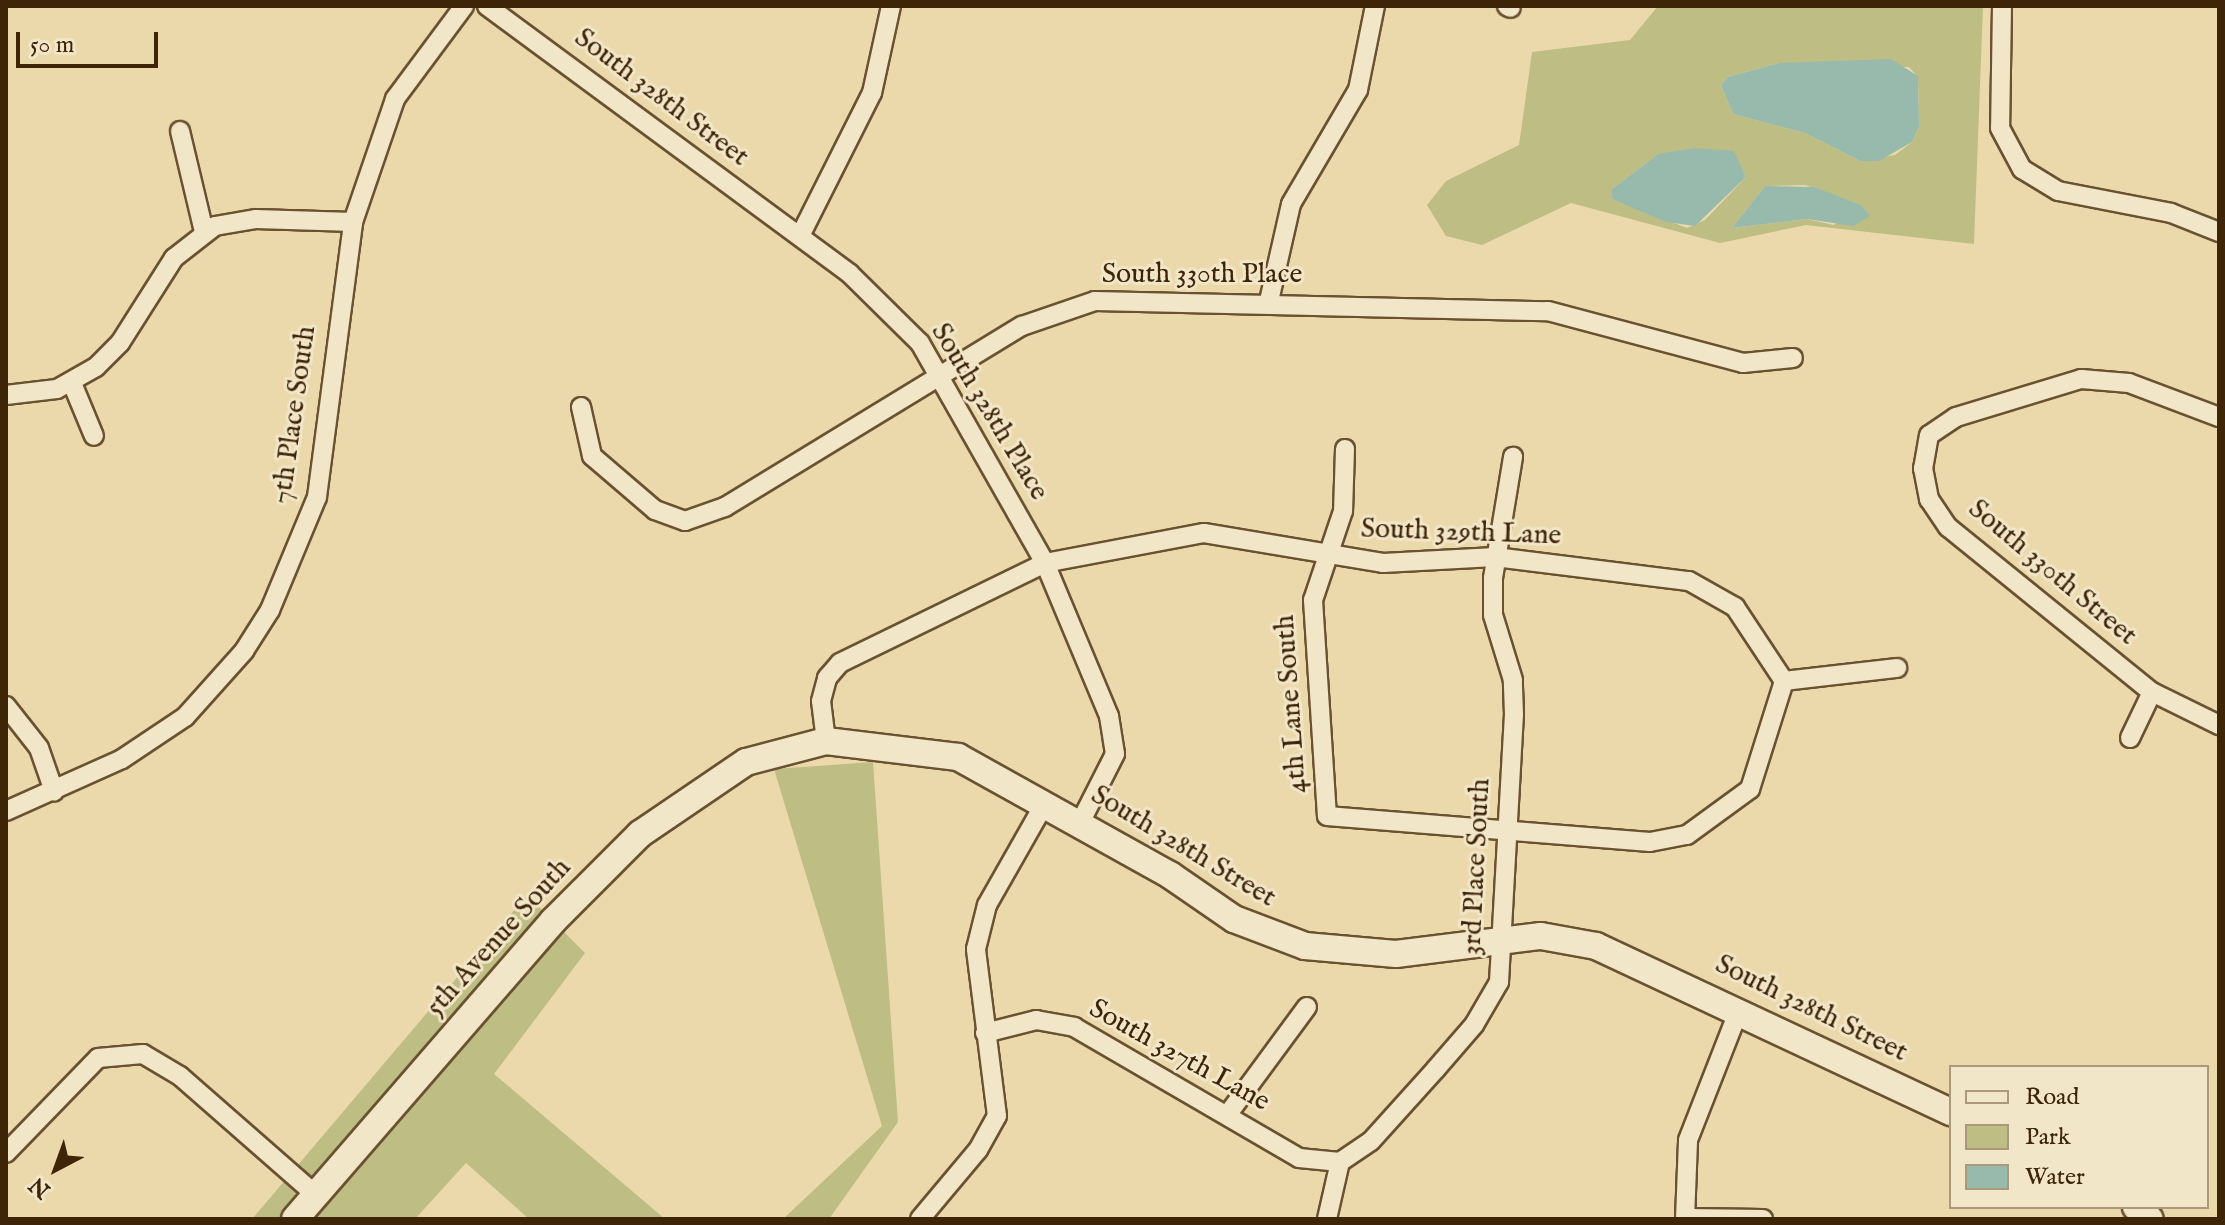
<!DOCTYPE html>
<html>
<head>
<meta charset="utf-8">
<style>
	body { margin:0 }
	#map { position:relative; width:2225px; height:1225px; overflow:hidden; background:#ebd9ac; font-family:"IM FELL English",serif }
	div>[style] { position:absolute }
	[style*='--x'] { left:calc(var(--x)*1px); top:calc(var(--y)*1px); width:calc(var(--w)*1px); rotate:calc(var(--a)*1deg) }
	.green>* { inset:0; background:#bebd84 }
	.water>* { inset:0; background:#98baac }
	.roads { filter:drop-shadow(2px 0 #6a5230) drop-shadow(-2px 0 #6a5230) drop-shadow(0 2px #6a5230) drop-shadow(0 -2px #6a5230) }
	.street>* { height:18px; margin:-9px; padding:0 9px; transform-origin:9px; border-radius:9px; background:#f2e6c9 }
	.secondary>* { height:26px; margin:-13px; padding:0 13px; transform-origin:13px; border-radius:13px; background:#f2e6c9 }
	span { translate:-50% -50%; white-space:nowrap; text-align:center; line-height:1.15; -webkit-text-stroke:6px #f2e6c9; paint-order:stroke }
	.street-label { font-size:28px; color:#3f2507 }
	.frame { position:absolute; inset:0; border:8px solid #3f2507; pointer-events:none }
	.legend { position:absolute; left:1949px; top:1065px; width:260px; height:144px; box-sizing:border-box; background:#f2e6c9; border:2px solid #aa997b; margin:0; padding:10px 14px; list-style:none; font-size:24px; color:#3f2507 }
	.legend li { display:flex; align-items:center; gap:16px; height:40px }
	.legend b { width:40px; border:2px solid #aa997b }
	.north { position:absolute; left:16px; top:1129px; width:80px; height:80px; -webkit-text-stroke:6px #f2e6c9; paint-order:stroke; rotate:221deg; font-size:22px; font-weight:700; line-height:32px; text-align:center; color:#3f2507 }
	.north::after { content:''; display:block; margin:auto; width:28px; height:36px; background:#3f2507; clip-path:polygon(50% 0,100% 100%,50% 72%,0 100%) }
	.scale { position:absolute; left:16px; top:32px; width:142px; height:36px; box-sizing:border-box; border:4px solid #3f2507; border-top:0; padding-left:10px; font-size:24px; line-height:28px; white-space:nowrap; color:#3f2507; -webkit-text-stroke:6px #f2e6c9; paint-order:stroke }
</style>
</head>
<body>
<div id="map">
	<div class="green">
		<div style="clip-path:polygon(evenodd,1658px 6px,1983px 6px,1974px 244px,1806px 225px,1720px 243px,1571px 203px,1482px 245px,1446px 236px,1427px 205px,1446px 181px,1519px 145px,1532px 52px,1630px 40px,1658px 6px,1779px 63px,1909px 67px,1918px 77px,1919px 127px,1912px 142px,1895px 155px,1860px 161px,1805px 133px,1733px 114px,1721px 85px,1728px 77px,1779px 63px,1658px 6px,1658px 154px,1736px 157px,1746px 177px,1705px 220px,1687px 228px,1612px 199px,1612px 189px,1658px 154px,1658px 6px,1805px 185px,1861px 205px,1834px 225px,1807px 219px,1732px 228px,1765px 186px,1805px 185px)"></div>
		<div style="clip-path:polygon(873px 762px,898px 1122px,829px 1219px,783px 1219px,882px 1126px,774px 769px)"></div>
		<div style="clip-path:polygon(527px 895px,585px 953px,494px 1074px,665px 1219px,529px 1219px,466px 1163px,415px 1219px,252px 1219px)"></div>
	</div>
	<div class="water">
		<div style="clip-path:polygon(1891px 59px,1918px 76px,1919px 127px,1912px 142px,1879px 161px,1860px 161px,1805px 133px,1733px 114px,1721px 85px,1728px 77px,1779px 63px)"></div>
		<div style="clip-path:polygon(1695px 148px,1734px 151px,1746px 177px,1695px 226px,1666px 222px,1612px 199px,1612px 189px,1658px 154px)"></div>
		<div style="clip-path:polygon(1765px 186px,1814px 187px,1861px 205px,1870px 216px,1853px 226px,1807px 219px,1732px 228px)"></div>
	</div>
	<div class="roads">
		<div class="street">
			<div style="--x:487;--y:6;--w:451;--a:36.4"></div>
			<div style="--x:850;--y:274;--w:98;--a:44.6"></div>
			<div style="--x:920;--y:343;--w:253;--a:60.4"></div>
			<div style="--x:1045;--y:563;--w:166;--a:67.3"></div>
			<div style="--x:1109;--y:716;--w:38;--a:81"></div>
			<div style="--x:1115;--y:754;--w:77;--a:116.9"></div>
			<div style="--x:1507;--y:6;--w:4;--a:27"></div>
			<div style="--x:2002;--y:6;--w:122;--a:90.9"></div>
			<div style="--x:2000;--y:128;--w:47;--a:61.8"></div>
			<div style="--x:2022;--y:169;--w:42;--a:31.4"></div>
			<div style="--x:2058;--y:191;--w:115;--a:11"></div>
			<div style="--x:2171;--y:213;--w:52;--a:21.6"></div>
			<div style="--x:180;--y:131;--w:104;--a:76.6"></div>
			<div style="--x:800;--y:236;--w:160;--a:-63.3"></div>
			<div style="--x:872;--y:93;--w:89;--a:-77.7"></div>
			<div style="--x:1269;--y:301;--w:99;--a:-77.2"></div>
			<div style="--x:1291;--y:204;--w:132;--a:-59.6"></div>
			<div style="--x:1358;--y:90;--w:86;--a:-78.6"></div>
			<div style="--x:72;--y:383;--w:57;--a:67.5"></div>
			<div style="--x:6;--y:395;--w:51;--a:-6.7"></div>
			<div style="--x:57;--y:389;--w:45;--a:-29.4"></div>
			<div style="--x:96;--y:367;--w:34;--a:-45"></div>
			<div style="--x:120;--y:343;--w:101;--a:-57.6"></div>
			<div style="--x:174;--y:258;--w:52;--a:-38"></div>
			<div style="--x:215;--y:226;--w:42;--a:-9.7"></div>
			<div style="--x:256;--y:219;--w:97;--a:1.8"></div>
			<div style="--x:581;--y:407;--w:50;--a:77.3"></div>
			<div style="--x:592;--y:456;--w:83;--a:40.6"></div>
			<div style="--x:655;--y:510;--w:32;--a:20"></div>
			<div style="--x:685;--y:521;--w:42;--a:-19.3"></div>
			<div style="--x:725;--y:507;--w:348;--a:-31.4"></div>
			<div style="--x:1022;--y:326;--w:77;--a:-18.9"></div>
			<div style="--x:1095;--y:301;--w:453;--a:1.3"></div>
			<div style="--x:1548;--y:311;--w:202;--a:14.9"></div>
			<div style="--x:1743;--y:363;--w:50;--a:-5.7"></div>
			<div style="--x:2219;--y:417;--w:96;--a:-159.3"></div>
			<div style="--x:2129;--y:383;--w:48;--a:-175.2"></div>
			<div style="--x:2081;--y:379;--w:131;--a:163.1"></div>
			<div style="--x:1956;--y:417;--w:32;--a:146"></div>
			<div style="--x:1929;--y:435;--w:34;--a:100"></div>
			<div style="--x:1923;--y:468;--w:32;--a:79"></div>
			<div style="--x:1929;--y:499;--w:34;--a:56"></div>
			<div style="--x:1948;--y:527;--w:262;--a:39"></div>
			<div style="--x:2152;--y:692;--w:75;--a:26.2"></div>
			<div style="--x:1345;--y:449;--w:62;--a:91.8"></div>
			<div style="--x:1343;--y:511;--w:94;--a:108.6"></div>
			<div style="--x:1313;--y:600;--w:216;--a:86.3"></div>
			<div style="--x:1327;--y:816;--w:324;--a:4.6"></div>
			<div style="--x:1650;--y:842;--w:38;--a:-11"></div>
			<div style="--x:1687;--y:835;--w:78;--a:-36.1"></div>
			<div style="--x:1750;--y:789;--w:113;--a:-72.5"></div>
			<div style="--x:1784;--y:681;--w:114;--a:-6.6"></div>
			<div style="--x:6;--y:706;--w:53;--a:51.8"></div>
			<div style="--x:39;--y:748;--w:46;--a:70.8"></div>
			<div style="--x:2130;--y:738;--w:51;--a:-64.4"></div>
			<div style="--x:826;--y:741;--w:40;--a:-97.1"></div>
			<div style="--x:821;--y:701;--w:24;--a:-75"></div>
			<div style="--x:827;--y:678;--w:20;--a:-49"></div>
			<div style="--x:840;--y:663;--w:228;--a:-26"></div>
			<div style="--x:1045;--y:563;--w:162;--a:-10.7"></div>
			<div style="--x:1204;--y:533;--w:181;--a:9.5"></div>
			<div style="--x:1383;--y:563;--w:112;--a:-3.1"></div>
			<div style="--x:1495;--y:557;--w:195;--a:7.1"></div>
			<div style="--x:1689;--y:581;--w:53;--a:29.5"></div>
			<div style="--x:1735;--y:607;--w:89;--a:56.5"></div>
			<div style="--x:6;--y:811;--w:127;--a:-24.1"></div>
			<div style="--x:122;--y:759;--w:76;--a:-33.7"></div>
			<div style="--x:185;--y:717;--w:89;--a:-48.2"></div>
			<div style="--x:244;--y:651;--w:49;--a:-57.6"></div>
			<div style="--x:270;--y:610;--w:122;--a:-67.4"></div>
			<div style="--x:317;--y:497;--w:277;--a:-82.5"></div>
			<div style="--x:353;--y:222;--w:130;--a:-71.1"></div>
			<div style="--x:395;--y:99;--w:116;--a:-53.4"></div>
			<div style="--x:985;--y:1033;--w:53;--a:-14.3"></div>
			<div style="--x:1036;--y:1020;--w:39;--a:10"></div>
			<div style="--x:1074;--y:1027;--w:260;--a:30.2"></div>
			<div style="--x:1299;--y:1158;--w:41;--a:5.6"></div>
			<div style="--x:1228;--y:1114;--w:133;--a:-53.6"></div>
			<div style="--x:6;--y:1153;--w:132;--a:-45.9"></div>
			<div style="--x:98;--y:1058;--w:45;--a:-5.1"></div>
			<div style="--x:143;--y:1054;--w:43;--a:30.7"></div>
			<div style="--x:180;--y:1076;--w:181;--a:41.2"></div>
			<div style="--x:1687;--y:1218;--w:76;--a:0.8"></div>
			<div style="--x:920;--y:1219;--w:90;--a:-50"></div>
			<div style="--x:978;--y:1150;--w:39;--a:-61"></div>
			<div style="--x:997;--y:1116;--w:168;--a:-97.2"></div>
			<div style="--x:976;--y:949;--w:45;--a:-76"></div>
			<div style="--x:987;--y:905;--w:117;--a:-60.4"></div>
			<div style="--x:1327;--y:1219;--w:58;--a:-77.2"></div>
			<div style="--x:1340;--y:1162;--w:37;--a:-34"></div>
			<div style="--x:1371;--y:1141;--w:96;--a:-48"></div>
			<div style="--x:1435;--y:1070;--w:60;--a:-49.1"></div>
			<div style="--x:1474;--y:1025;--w:50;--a:-59.8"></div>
			<div style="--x:1499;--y:982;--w:267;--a:-86.8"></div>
			<div style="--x:1514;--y:715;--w:35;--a:-92"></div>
			<div style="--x:1513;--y:680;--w:68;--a:-107.1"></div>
			<div style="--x:1493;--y:615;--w:37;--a:-90"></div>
			<div style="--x:1493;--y:578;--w:123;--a:-80.6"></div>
			<div style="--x:1685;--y:1219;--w:79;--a:-87.8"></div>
			<div style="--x:1688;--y:1140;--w:140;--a:-68.6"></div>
		</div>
		<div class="secondary">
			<div style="--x:2136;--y:1207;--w:18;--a:41"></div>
			<div style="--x:295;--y:1219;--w:394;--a:-49.1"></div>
			<div style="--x:553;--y:921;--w:123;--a:-45"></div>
			<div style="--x:640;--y:834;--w:128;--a:-34.2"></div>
			<div style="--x:746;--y:762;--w:83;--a:-14.7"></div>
			<div style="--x:826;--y:741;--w:133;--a:6.9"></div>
			<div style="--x:958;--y:757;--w:243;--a:29.1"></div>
			<div style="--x:1170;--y:875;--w:78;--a:34.5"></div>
			<div style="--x:1234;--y:919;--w:76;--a:20.8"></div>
			<div style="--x:1305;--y:946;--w:91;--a:5"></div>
			<div style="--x:1396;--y:954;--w:146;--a:-7.1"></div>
			<div style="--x:1541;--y:936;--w:56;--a:10.3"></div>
			<div style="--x:1596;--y:946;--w:392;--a:25.1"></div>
		</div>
	</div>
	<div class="street-label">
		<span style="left:661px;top:98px;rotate:37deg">South 328th Street</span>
		<span style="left:1202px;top:275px">South 330th Place</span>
		<span style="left:989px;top:412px;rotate:59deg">South 328th Place</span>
		<span style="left:295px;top:415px;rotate:-82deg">7th Place South</span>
		<span style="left:1461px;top:533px;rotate:2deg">South 329th Lane</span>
		<span style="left:2052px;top:573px;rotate:40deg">South 330th Street</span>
		<span style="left:1292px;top:704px;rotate:-94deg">4th Lane South</span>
		<span style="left:1183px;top:847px;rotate:31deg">South 328th Street</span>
		<span style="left:1477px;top:867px;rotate:-87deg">3rd Place South</span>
		<span style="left:499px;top:938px;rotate:-48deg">5th Avenue South</span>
		<span style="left:1811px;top:1009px;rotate:26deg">South 328th Street</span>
		<span style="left:1179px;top:1056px;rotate:29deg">South 327th Lane</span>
	</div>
	<div class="frame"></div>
	<ul class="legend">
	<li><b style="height:10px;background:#f2e6c9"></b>Road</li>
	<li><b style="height:22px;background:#bebd84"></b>Park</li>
	<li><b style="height:22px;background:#98baac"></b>Water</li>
	</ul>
	<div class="north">N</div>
	<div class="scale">50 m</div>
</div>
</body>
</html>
